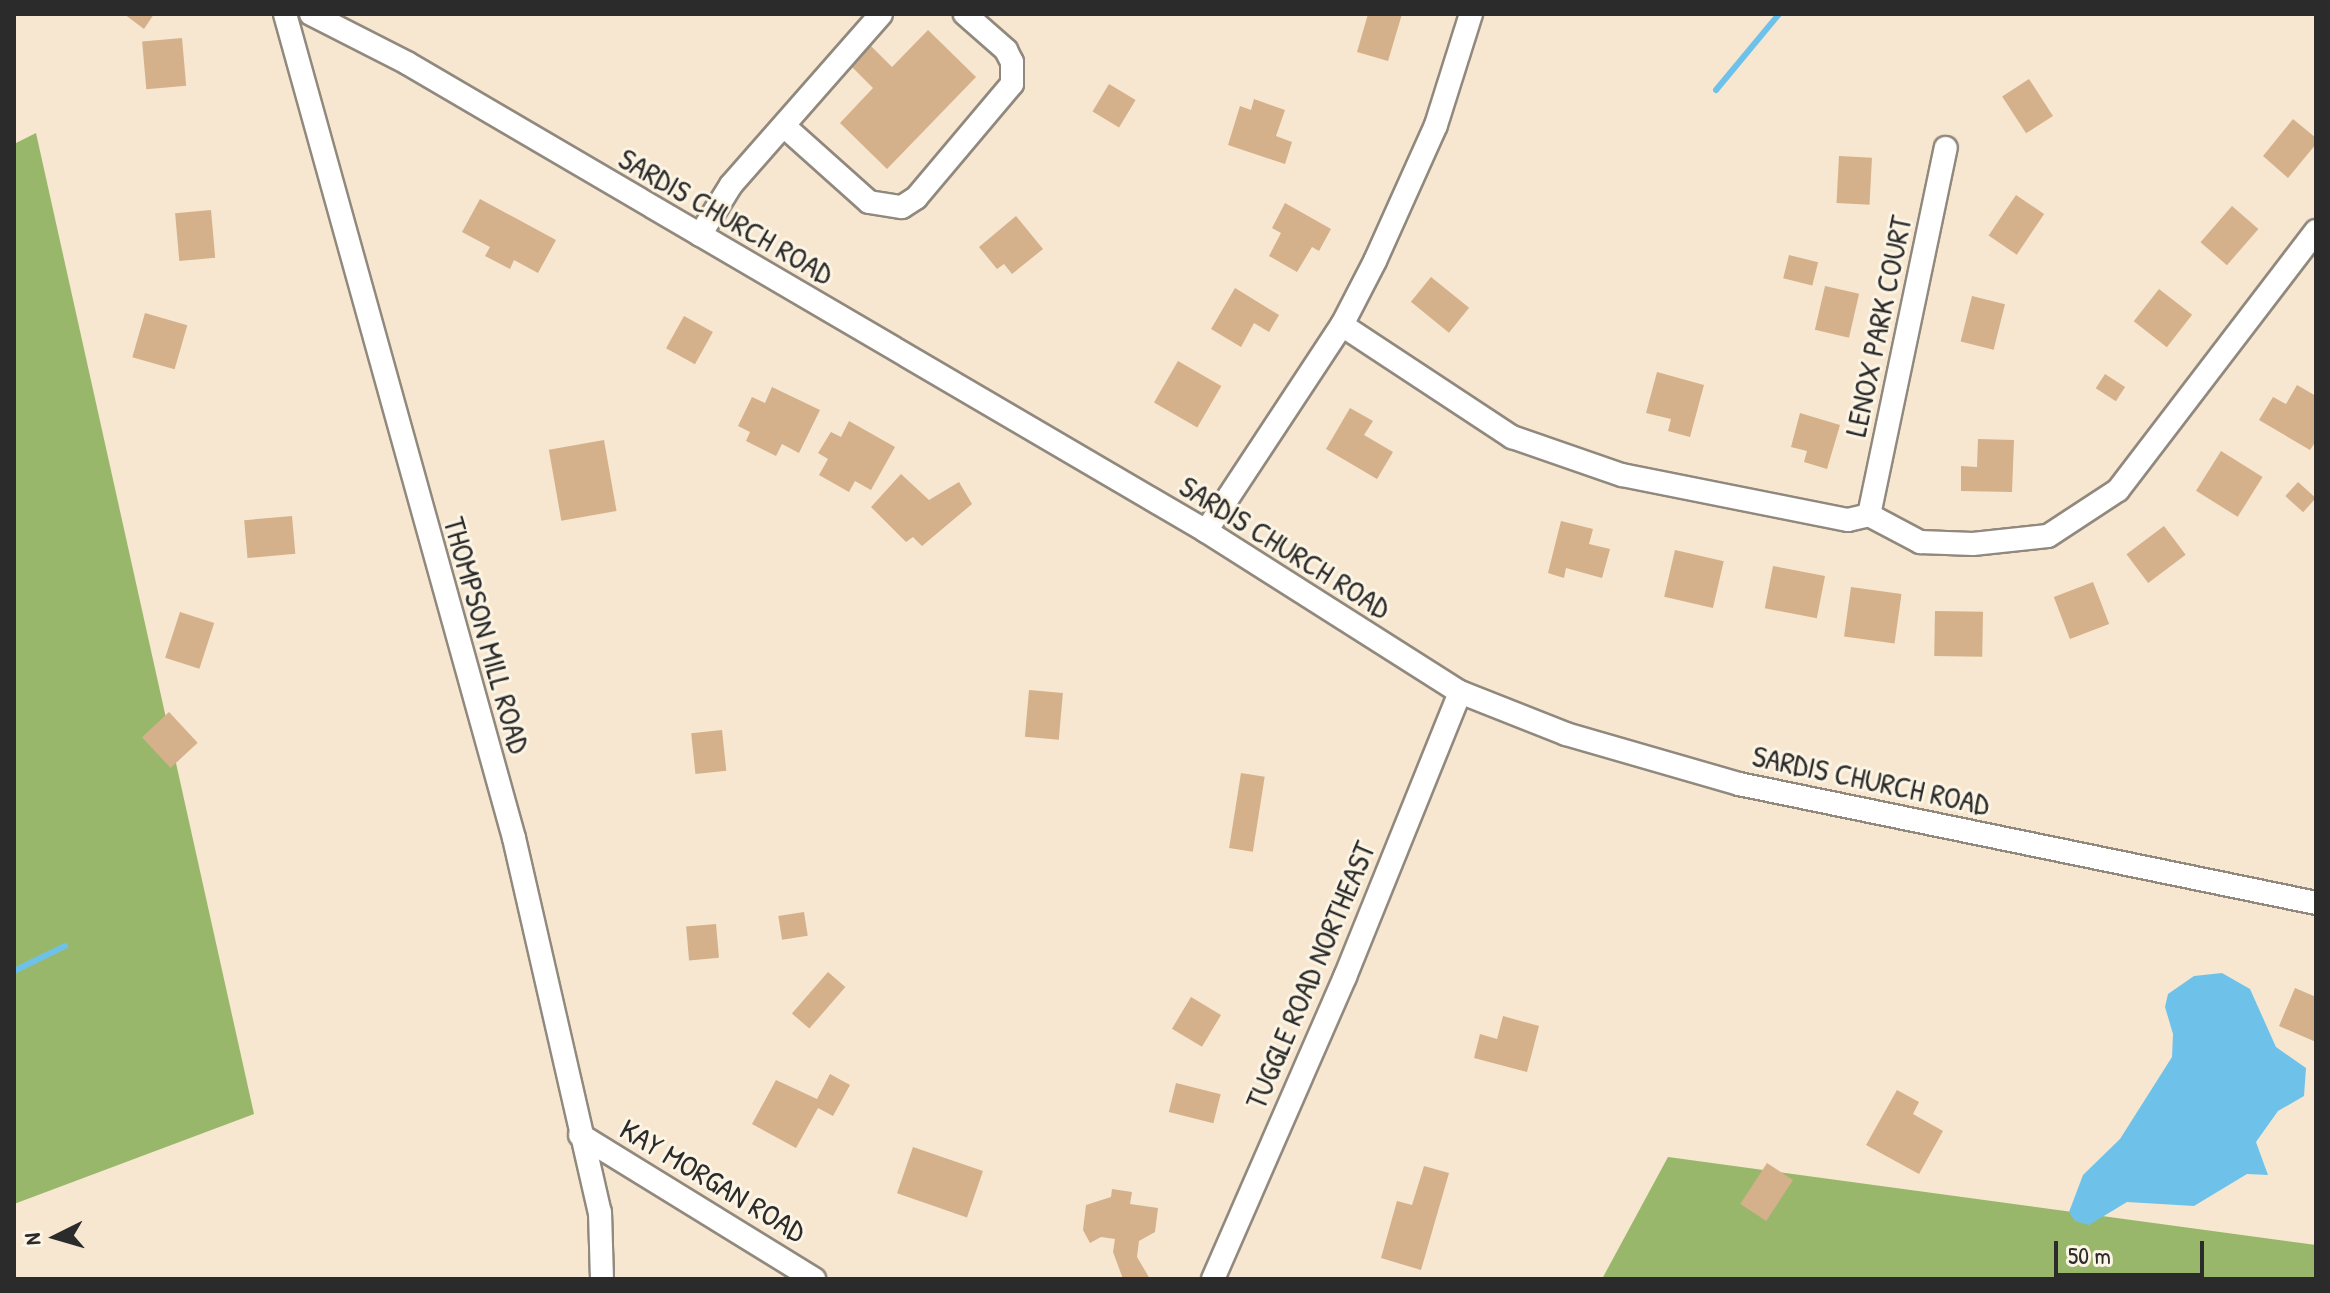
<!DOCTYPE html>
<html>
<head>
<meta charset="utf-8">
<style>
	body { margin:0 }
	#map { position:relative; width:2330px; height:1293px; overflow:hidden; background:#f7e7d0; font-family:"Patrick Hand",sans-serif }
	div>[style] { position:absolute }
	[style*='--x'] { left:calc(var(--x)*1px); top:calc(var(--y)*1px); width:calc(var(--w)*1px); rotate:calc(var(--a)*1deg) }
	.forest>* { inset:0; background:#98b76a }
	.water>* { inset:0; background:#6ec2ea }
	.stream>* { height:6px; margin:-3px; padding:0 3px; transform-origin:3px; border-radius:3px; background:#6ec2ea }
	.building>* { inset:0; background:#d4b18a; transform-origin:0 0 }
	.roads { filter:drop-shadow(2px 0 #91897e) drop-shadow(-2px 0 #91897e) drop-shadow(0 2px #91897e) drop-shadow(0 -2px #91897e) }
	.minor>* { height:22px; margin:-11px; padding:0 11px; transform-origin:11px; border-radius:11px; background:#fff }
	span { translate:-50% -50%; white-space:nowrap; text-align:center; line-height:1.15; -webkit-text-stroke:6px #fcf5e5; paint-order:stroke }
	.street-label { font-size:30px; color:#2b2b2b }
	.frame { position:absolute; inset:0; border:16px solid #2b2b2b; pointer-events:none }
	.north { position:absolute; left:16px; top:1197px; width:80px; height:80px; -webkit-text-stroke:6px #fcf5e5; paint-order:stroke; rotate:265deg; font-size:22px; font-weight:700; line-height:32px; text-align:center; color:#2b2b2b }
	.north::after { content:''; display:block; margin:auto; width:28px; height:36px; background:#2b2b2b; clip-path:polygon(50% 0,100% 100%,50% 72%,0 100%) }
	.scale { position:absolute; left:2054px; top:1241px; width:150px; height:36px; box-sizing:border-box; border:4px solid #2b2b2b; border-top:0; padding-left:10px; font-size:24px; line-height:28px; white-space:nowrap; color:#2b2b2b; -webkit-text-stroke:6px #fcf5e5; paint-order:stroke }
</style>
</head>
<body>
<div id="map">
	<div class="forest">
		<div style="clip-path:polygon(36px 133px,254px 1114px,14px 1204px,14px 144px)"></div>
		<div style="clip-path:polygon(1668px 1157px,2316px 1245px,2316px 1279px,1602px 1279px)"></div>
	</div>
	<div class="water">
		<div style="clip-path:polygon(2222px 973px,2250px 989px,2276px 1047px,2306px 1068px,2304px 1096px,2278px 1111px,2256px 1142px,2268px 1175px,2247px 1174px,2194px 1206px,2127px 1202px,2089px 1225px,2075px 1221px,2069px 1212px,2083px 1175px,2120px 1139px,2172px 1057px,2173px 1034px,2165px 1007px,2168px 994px,2194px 976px)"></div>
	</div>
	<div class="stream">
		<div style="--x:1716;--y:90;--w:99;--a:-50.3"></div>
		<div style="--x:14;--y:971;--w:57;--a:-26.1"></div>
	</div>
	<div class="building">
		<div style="clip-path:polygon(124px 14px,154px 14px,144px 29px)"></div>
		<div style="clip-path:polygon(1368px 14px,1402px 14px,1388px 61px,1357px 52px)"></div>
		<div style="clip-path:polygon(928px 30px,976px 77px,887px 169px,840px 123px,873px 88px,849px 64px,869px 44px,892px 67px)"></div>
		<div style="left:182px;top:38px;width:48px;height:40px;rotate:85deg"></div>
		<div style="left:2029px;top:79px;width:44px;height:32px;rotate:57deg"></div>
		<div style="left:1109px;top:84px;width:31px;height:32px;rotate:31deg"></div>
		<div style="clip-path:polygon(1254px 99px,1285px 110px,1276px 136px,1292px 142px,1285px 164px,1228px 145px,1240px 106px,1251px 110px)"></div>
		<div style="clip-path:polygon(2293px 119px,2316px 138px,2316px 144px,2288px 178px,2263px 156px)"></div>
		<div style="left:1839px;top:156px;width:33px;height:47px;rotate:3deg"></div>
		<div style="left:2016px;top:195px;width:34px;height:49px;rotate:34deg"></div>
		<div style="clip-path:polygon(480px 199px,556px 240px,538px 273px,514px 260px,510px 269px,485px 256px,490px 247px,462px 232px)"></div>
		<div style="clip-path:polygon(1285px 203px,1331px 229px,1319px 251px,1312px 247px,1297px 272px,1269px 256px,1281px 233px,1272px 228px)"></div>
		<div style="left:2232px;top:206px;width:35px;height:48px;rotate:41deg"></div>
		<div style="left:211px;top:210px;width:48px;height:36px;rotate:85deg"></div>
		<div style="clip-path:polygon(1016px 216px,1043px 249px,1012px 274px,1004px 264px,997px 269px,979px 247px)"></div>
		<div style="left:1789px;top:255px;width:30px;height:24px;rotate:14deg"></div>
		<div style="left:1431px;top:277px;width:49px;height:32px;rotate:39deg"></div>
		<div style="left:1825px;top:286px;width:35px;height:45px;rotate:13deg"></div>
		<div style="clip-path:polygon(1235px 288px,1279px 315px,1269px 332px,1254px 323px,1241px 347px,1211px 329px)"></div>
		<div style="left:2159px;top:289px;width:42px;height:41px;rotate:38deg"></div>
		<div style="left:1972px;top:296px;width:34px;height:47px;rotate:14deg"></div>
		<div style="left:145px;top:313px;width:44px;height:46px;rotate:16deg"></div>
		<div style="left:684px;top:316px;width:33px;height:37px;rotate:29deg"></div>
		<div style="left:1178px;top:361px;width:50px;height:48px;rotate:30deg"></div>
		<div style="clip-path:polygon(1657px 372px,1704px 385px,1690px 437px,1668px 431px,1671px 419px,1646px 413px)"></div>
		<div style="left:2105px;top:374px;width:24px;height:17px;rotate:33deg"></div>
		<div style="clip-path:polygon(2297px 385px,2316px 396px,2316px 441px,2310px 450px,2259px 420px,2273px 397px,2286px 404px)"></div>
		<div style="clip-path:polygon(772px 387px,820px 410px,799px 453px,782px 444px,776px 456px,746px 441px,750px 432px,738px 426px,752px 397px,765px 403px)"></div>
		<div style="clip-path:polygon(1350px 408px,1373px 421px,1364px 435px,1393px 452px,1377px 479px,1326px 449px)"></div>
		<div style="clip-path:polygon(1800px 413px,1840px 425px,1827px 469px,1804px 462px,1807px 451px,1791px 447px)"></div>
		<div style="clip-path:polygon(849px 421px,895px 447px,871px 490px,855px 481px,849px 492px,819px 475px,828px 459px,818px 453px,831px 432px,841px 437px)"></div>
		<div style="clip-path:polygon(1978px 439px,2014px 440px,2012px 492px,1961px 491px,1961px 466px,1977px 467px)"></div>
		<div style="left:604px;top:440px;width:72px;height:56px;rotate:80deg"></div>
		<div style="left:2221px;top:451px;width:49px;height:47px;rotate:32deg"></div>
		<div style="clip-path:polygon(901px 474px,929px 500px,959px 482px,972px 504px,922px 546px,913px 537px,906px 542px,871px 507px)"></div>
		<div style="left:2298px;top:482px;width:24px;height:19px;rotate:42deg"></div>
		<div style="left:292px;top:516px;width:38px;height:48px;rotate:85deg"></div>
		<div style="clip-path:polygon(1561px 521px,1593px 529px,1589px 544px,1610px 549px,1602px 578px,1566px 568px,1564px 578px,1548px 573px)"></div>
		<div style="left:2164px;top:526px;width:36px;height:47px;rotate:53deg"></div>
		<div style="left:1675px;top:550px;width:50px;height:48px;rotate:13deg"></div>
		<div style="left:1773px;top:566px;width:53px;height:43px;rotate:11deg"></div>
		<div style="left:2093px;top:582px;width:45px;height:42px;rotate:69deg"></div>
		<div style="left:1851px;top:587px;width:51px;height:50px;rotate:8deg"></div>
		<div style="left:1935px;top:611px;width:48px;height:45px;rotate:1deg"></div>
		<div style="left:180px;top:612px;width:36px;height:48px;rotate:18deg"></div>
		<div style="left:1029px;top:690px;width:34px;height:47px;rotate:5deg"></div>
		<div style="left:169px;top:712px;width:42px;height:37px;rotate:47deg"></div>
		<div style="left:722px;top:730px;width:41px;height:31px;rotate:84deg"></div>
		<div style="left:1241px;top:773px;width:24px;height:76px;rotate:9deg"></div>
		<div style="left:804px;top:912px;width:24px;height:26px;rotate:81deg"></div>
		<div style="left:716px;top:924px;width:34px;height:30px;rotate:85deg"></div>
		<div style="left:828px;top:972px;width:23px;height:55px;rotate:41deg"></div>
		<div style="clip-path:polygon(2295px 988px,2316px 997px,2316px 1042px,2279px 1026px)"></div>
		<div style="left:1191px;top:997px;width:35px;height:37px;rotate:31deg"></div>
		<div style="clip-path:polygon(1503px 1016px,1539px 1026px,1527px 1072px,1474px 1058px,1480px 1034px,1497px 1039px)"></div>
		<div style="clip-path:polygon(830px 1074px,850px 1085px,833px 1116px,818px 1108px,796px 1148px,752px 1124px,776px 1080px,817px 1099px)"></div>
		<div style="left:1176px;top:1083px;width:46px;height:30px;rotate:14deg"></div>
		<div style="clip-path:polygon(1897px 1090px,1919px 1102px,1913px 1114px,1943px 1131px,1919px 1174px,1866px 1145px)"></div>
		<div style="left:913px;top:1147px;width:74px;height:49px;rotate:19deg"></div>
		<div style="left:1767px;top:1163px;width:31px;height:49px;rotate:33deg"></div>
		<div style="clip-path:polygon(1424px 1166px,1449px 1173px,1421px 1270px,1381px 1258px,1397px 1201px,1412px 1205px)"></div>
		<div style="clip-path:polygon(1112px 1189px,1132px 1192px,1130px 1204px,1158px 1208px,1155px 1232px,1139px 1241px,1137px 1257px,1150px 1279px,1123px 1279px,1113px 1252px,1115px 1239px,1101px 1237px,1090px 1243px,1083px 1230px,1086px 1205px,1111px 1197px)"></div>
	</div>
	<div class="roads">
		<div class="minor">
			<div style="--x:285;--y:14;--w:855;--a:74.47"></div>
			<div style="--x:514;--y:838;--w:384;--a:77.1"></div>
			<div style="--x:600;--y:1212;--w:67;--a:88.3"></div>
			<div style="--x:311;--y:14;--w:108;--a:27"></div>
			<div style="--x:407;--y:63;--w:926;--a:30.36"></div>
			<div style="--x:1206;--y:531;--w:301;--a:32.4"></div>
			<div style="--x:1460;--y:692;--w:114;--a:21.6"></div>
			<div style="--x:1566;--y:734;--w:180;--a:16.1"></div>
			<div style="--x:1739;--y:784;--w:589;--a:11.65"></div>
			<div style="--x:784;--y:126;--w:114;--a:41.8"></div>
			<div style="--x:869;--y:202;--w:33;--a:9"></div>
			<div style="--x:902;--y:207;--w:17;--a:-33"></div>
			<div style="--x:916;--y:198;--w:149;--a:-49.9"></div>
			<div style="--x:1012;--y:84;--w:22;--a:-90"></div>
			<div style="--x:1012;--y:62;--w:13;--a:-117"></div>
			<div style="--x:1006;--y:50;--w:55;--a:-138.7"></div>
			<div style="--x:700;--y:235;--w:59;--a:-58.2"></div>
			<div style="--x:731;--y:185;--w:227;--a:-48.7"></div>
			<div style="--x:1342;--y:325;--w:204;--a:33.4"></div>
			<div style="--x:1512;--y:437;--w:116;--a:19.1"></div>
			<div style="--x:1622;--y:475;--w:230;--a:11.3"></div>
			<div style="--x:1848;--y:520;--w:22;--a:-13"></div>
			<div style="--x:1869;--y:515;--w:58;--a:27.9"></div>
			<div style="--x:1920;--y:542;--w:53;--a:2.2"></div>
			<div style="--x:1973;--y:544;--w:75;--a:-6.1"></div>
			<div style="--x:2048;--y:536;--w:84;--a:-33.3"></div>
			<div style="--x:2118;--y:490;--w:326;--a:-52.6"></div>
			<div style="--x:1869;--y:515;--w:375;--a:-78.2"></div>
			<div style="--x:1206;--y:531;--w:247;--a:-56.6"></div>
			<div style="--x:1342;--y:325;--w:72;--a:-62.7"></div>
			<div style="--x:1375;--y:261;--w:149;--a:-65.8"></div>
			<div style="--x:1436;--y:125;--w:116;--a:-72.5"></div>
			<div style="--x:580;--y:1135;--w:275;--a:31.6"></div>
			<div style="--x:1213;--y:1279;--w:330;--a:-66.4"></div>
			<div style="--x:1345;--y:977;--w:307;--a:-68"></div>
		</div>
	</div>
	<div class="street-label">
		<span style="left:726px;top:216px;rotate:30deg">SARDIS CHURCH ROAD</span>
		<span style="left:1878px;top:326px;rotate:-78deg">LENOX PARK COURT</span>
		<span style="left:1285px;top:547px;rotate:32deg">SARDIS CHURCH ROAD</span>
		<span style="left:487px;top:635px;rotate:74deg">THOMPSON MILL ROAD</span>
		<span style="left:1871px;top:780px;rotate:12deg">SARDIS CHURCH ROAD</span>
		<span style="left:1310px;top:975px;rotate:-67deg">TUGGLE ROAD NORTHEAST</span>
		<span style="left:713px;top:1180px;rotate:31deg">KAY MORGAN ROAD</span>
	</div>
	<div class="frame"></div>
	<div class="north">N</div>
	<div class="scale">50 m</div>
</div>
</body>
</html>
